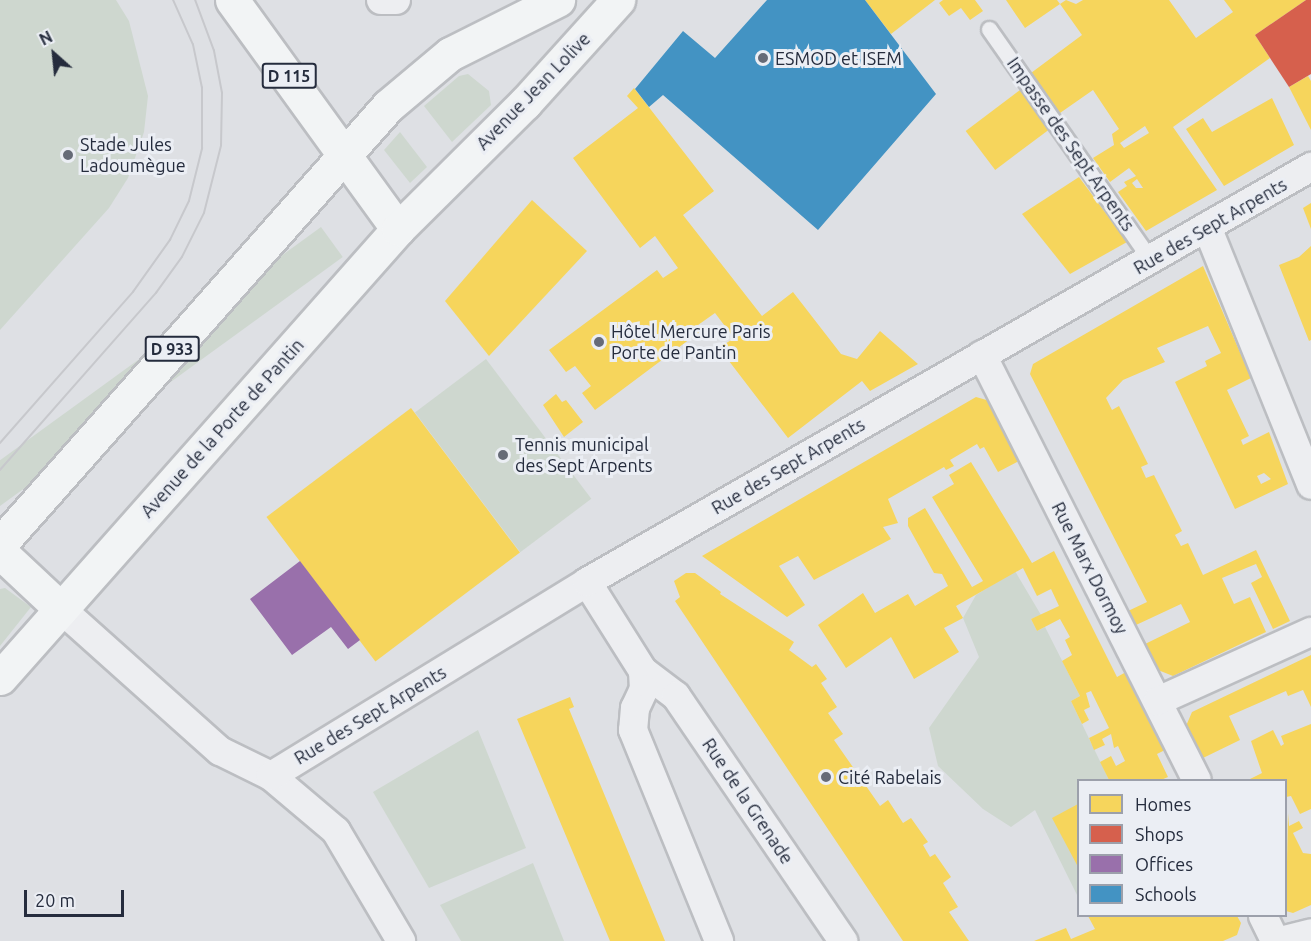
<!DOCTYPE html>
<html>
<head>
<meta charset="utf-8">
<style>
	body { margin:0 }
	#map { position:relative; width:1311px; height:941px; overflow:hidden; background:#dee0e4; font-family:Ubuntu,sans-serif }
	div>[style] { position:absolute }
	[style*='--x'] { left:calc(var(--x)*1px); top:calc(var(--y)*1px); width:calc(var(--w)*1px); rotate:calc(var(--a)*1deg) }
	.green>* { inset:0; background:#ced7cf; transform-origin:0 0 }
	.homes>* { inset:0; background:#f6d55c; transform-origin:0 0 }
	.shops>* { inset:0; background:#d6604d }
	.offices>* { inset:0; background:#9970ab }
	.schools>* { inset:0; background:#4393c3 }
	.roads { filter:drop-shadow(2px 0 #bcbec2) drop-shadow(-2px 0 #bcbec2) drop-shadow(0 2px #bcbec2) drop-shadow(0 -2px #bcbec2) }
	.service>* { height:15px; margin:-7.5px; padding:0 7.5px; transform-origin:7.5px; border-radius:7.5px; background:#edeef1 }
	.minor>* { height:28px; margin:-14px; padding:0 14px; transform-origin:14px; border-radius:14px; background:#edeef1 }
	.primary>* { height:33px; margin:-16.5px; padding:0 16.5px; transform-origin:16.5px; border-radius:16.5px; background:#f2f4f5 }
	.tram>* { height:1.5px; margin:-0.75px; padding:0 0.75px; transform-origin:0.75px; border-radius:0.75px; background:#c7c8cc }
	.dots>* { width:16px; height:16px; translate:-50% -50%; box-sizing:border-box; border:3px solid #ebeef4; border-radius:50% }
	span { translate:-50% -50%; white-space:nowrap; text-align:center; line-height:1.15; -webkit-text-stroke:6px #ebeef4; paint-order:stroke }
	.shield-label span { padding:2px 4px; background:#ebeef4; border:2px solid; border-radius:4px; -webkit-text-stroke-width:0 }
	.shield-label { font-size:16px; color:#252c3d; font-weight:700 }
	.poi-label { font-size:18px; color:#252c3d }
	.left { translate:0 -50%; text-align:left }
	.street-label { font-size:18px; color:#252c3d }
	.legend { position:absolute; left:1077px; top:779px; width:210px; height:138px; box-sizing:border-box; background:#ebeef4; border:2px solid #9ca0ab; margin:0; padding:8px 10px; list-style:none; font-size:18px; color:#252c3d }
	.legend li { display:flex; align-items:center; gap:12px; height:30px }
	.legend b { width:30px; border:2px solid #9ca0ab }
	.north { position:absolute; left:24px; top:24px; width:60px; height:60px; -webkit-text-stroke:4px #ebeef4; paint-order:stroke; rotate:333deg; font-size:16px; font-weight:700; line-height:24px; text-align:center; color:#252c3d }
	.north::after { content:''; display:block; margin:auto; width:21px; height:27px; background:#252c3d; clip-path:polygon(50% 0,100% 100%,50% 72%,0 100%) }
	.scale { position:absolute; left:24px; top:890px; width:100px; height:27px; box-sizing:border-box; border:3px solid #252c3d; border-top:0; padding-left:8px; font-size:18px; line-height:21px; white-space:nowrap; color:#252c3d; -webkit-text-stroke:4px #ebeef4; paint-order:stroke }
</style>
</head>
<body>
<div id="map">
	<div class="green">
		<div style="clip-path:polygon(0 0,116px 0,129px 21px,148px 96px,144px 132px,128px 178px,109px 208px,0 330px)"></div>
		<div style="clip-path:polygon(468px 74px,489px 91px,491px 105px,452px 142px,424px 106px,459px 76px)"></div>
		<div style="clip-path:polygon(400px 132px,427px 167px,410px 183px,384px 150px)"></div>
		<div style="left:321px;top:227px;width:37px;height:442px;rotate:54deg"></div>
		<div style="left:486px;top:359px;width:175px;height:89px;rotate:53deg"></div>
		<div style="clip-path:polygon(1015px 571px,1041px 615px,1031px 619px,1037px 631px,1045px 627px,1080px 696px,1071px 701px,1109px 780px,1078px 780px,1078px 897px,1035px 810px,1011px 827px,983px 809px,938px 766px,929px 728px,979px 657px,963px 618px,976px 595px)"></div>
		<div style="clip-path:polygon(5px 588px,31px 607px,0 646px,0 589px)"></div>
		<div style="clip-path:polygon(478px 730px,526px 848px,429px 888px,373px 792px)"></div>
		<div style="clip-path:polygon(533px 863px,564px 941px,461px 941px,440px 905px)"></div>
	</div>
	<div class="homes">
		<div style="clip-path:polygon(865px 0,935px 0,891px 34px)"></div>
		<div style="clip-path:polygon(943px 0,975px 0,983px 11px,970px 20px,961px 8px,949px 16px,939px 3px)"></div>
		<div style="clip-path:polygon(evenodd,1006px 0,1057px 0,1060px 4px,1066px 0,1076px 4px,1083px 0,1169px 0,1196px 38px,1233px 12px,1224px 0,1306px 0,1255px 35px,1270px 58px,1173px 127px,1217px 190px,1146px 231px,1118px 192px,1127px 186px,1124px 182px,1136px 176px,1129px 168px,1110px 182px,1093px 158px,1114px 145px,1112px 134px,1119px 129px,1093px 90px,1060px 113px,1031px 73px,1082px 35px,1060px 4px,1025px 28px,1006px 0,1145px 126px,1149px 133px,1124px 148px,1120px 143px,1145px 126px,1006px 0,1137px 179px,1143px 188px,1136px 188px,1132px 183px,1137px 179px)"></div>
		<div style="clip-path:polygon(1308px 76px,1311px 81px,1311px 130px,1289px 87px)"></div>
		<div style="clip-path:polygon(634px 88px,714px 191px,683px 215px,762px 316px,793px 292px,841px 354px,857px 359px,880px 331px,918px 364px,870px 391px,862px 381px,788px 438px,719px 348px,734px 338px,715px 313px,698px 325px,702px 330px,595px 410px,582px 393px,591px 386px,575px 366px,566px 372px,549px 350px,657px 270px,663px 278px,678px 268px,655px 236px,640px 248px,573px 158px,638px 108px,627px 96px)"></div>
		<div style="left:1020px;top:90px;width:49px;height:68px;rotate:53deg"></div>
		<div style="clip-path:polygon(1272px 98px,1294px 145px,1224px 186px,1186px 129px,1203px 118px,1212px 132px)"></div>
		<div style="clip-path:polygon(1079px 177px,1127px 242px,1070px 274px,1022px 214px)"></div>
		<div style="clip-path:polygon(532px 200px,587px 251px,489px 356px,445px 301px)"></div>
		<div style="clip-path:polygon(1311px 203px,1311px 229px,1303px 208px)"></div>
		<div style="clip-path:polygon(1311px 246px,1311px 340px,1309px 341px,1279px 265px,1299px 257px)"></div>
		<div style="clip-path:polygon(evenodd,1203px 266px,1251px 378px,1227px 390px,1249px 436px,1241px 440px,1243px 445px,1269px 432px,1288px 484px,1235px 509px,1175px 382px,1207px 366px,1205px 361px,1221px 353px,1208px 326px,1157px 348px,1165px 362px,1123px 380px,1106px 398px,1112px 410px,1119px 406px,1148px 464px,1141px 467px,1146px 478px,1154px 475px,1182px 531px,1175px 535px,1181px 546px,1188px 543px,1203px 575px,1256px 550px,1290px 621px,1273px 629px,1251px 583px,1262px 577px,1256px 564px,1222px 578px,1234px 604px,1250px 597px,1266px 632px,1173px 676px,1158px 670px,1145px 644px,1190px 622px,1181px 604px,1136px 625px,1128px 611px,1147px 602px,1030px 374px,1033px 364px,1203px 266px,1264px 473px,1271px 479px,1261px 484px,1257px 476px,1264px 473px)"></div>
		<div style="clip-path:polygon(556px 394px,562px 402px,566px 400px,583px 422px,564px 437px,543px 405px)"></div>
		<div style="clip-path:polygon(976px 397px,990px 401px,1019px 461px,998px 472px,984px 447px,980px 449px,977px 444px,950px 460px,954px 466px,946px 470px,944px 467px,888px 499px,898px 523px,883px 527px,891px 539px,814px 580px,798px 556px,779px 566px,805px 605px,787px 617px,702px 556px)"></div>
		<div style="left:411px;top:408px;width:181px;height:181px;rotate:53deg"></div>
		<div style="clip-path:polygon(971px 462px,1032px 563px,1054px 551px,1117px 677px,1126px 672px,1132px 685px,1165px 750px,1157px 754px,1168px 777px,1161px 780px,1109px 780px,1100px 762px,1111px 756px,1116px 766px,1125px 761px,1118px 746px,1114px 748px,1111px 734px,1102px 739px,1105px 745px,1094px 750px,1089px 738px,1109px 728px,1091px 691px,1086px 693px,1090px 707px,1084px 710px,1089px 720px,1082px 724px,1071px 701px,1080px 696px,1062px 661px,1072px 655px,1065px 640px,1070px 637px,1060px 619px,1037px 631px,1031px 619px,1059px 606px,1051px 589px,1037px 596px,1023px 568px,956px 606px,963px 618px,944px 628px,959px 652px,914px 679px,891px 637px,846px 668px,818px 625px,863px 593px,875px 613px,908px 594px,915px 606px,948px 586px,942px 574px,934px 573px,908px 526px,908px 518px,925px 508px,972px 587px,983px 581px,932px 497px,954px 484px,949px 475px)"></div>
		<div style="clip-path:polygon(686px 573px,695px 573px,721px 592px,720px 594px,794px 642px,789px 650px,812px 667px,816px 664px,827px 679px,821px 683px,837px 707px,828px 713px,843px 734px,834px 740px,880px 806px,888px 800px,903px 823px,911px 818px,928px 842px,923px 845px,930px 857px,935px 854px,951px 877px,943px 883px,958px 907px,949px 912px,969px 941px,903px 941px,675px 601px,680px 597px,674px 581px)"></div>
		<div style="clip-path:polygon(1311px 655px,1311px 707px,1303px 690px,1288px 696px,1286px 691px,1229px 716px,1240px 740px,1203px 758px,1186px 726px,1192px 712px)"></div>
		<div style="clip-path:polygon(570px 697px,574px 707px,569px 709px,665px 941px,610px 941px,517px 719px)"></div>
		<div style="clip-path:polygon(1311px 724px,1311px 809px,1300px 814px,1291px 796px,1286px 797px,1286px 780px,1248px 780px,1262px 773px,1251px 741px,1273px 730px,1281px 746px,1284px 744px,1281px 736px)"></div>
		<div style="clip-path:polygon(1078px 804px,1078px 864px,1077px 865px,1052px 818px)"></div>
		<div style="clip-path:polygon(1288px 813px,1289px 826px,1299px 821px,1303px 828px,1293px 833px,1303px 853px,1311px 854px,1311px 905px,1293px 913px,1286px 911px)"></div>
		<div style="clip-path:polygon(1088px 916px,1237px 916px,1241px 923px,1237px 935px,1223px 941px,1034px 941px,1066px 928px,1071px 939px,1095px 929px)"></div>
	</div>
	<div class="shops">
		<div style="clip-path:polygon(1306px 0,1311px 0,1311px 74px,1289px 87px,1255px 35px)"></div>
	</div>
	<div class="offices">
		<div style="clip-path:polygon(300px 561px,360px 640px,348px 649px,331px 627px,292px 655px,250px 599px)"></div>
	</div>
	<div class="schools">
		<div style="clip-path:polygon(767px 0,865px 0,936px 94px,818px 230px,663px 95px,649px 107px,635px 89px,683px 31px,715px 58px)"></div>
	</div>
	<div class="roads">
		<div class="service">
			<div style="--x:989;--y:29;--w:282;--a:55"></div>
		</div>
		<div class="minor">
			<div style="--x:381;--y:0;--w:15;--a:0"></div>
			<div style="--x:1207;--y:227;--w:278;--a:68"></div>
			<div style="--x:982;--y:355;--w:476;--a:63.2"></div>
			<div style="--x:587;--y:582;--w:105;--a:57.8"></div>
			<div style="--x:643;--y:671;--w:41;--a:37.1"></div>
			<div style="--x:676;--y:696;--w:297;--a:55.7"></div>
			<div style="--x:61;--y:609;--w:213;--a:41.8"></div>
			<div style="--x:220;--y:751;--w:57;--a:26.1"></div>
			<div style="--x:271;--y:776;--w:85;--a:40.2"></div>
			<div style="--x:336;--y:831;--w:128;--a:59.4"></div>
			<div style="--x:643;--y:671;--w:18;--a:87"></div>
			<div style="--x:644;--y:689;--w:21;--a:115"></div>
			<div style="--x:635;--y:708;--w:22;--a:95"></div>
			<div style="--x:633;--y:730;--w:228;--a:67.8"></div>
			<div style="--x:1158;--y:701;--w:168;--a:-24.3"></div>
			<div style="--x:271;--y:776;--w:371;--a:-31.5"></div>
			<div style="--x:587;--y:582;--w:835;--a:-29.82"></div>
			<div style="--x:1263;--y:916;--w:28;--a:64"></div>
			<div style="--x:1280;--y:941;--w:32;--a:-14"></div>
		</div>
		<div class="primary">
			<div style="--x:232;--y:0;--w:283;--a:54.1"></div>
			<div style="--x:0;--y:544;--w:585;--a:-48.46"></div>
			<div style="--x:388;--y:106;--w:81;--a:-40"></div>
			<div style="--x:450;--y:54;--w:121;--a:-26.6"></div>
			<div style="--x:0;--y:552;--w:83;--a:43.1"></div>
			<div style="--x:0;--y:678;--w:600;--a:-48.45"></div>
			<div style="--x:398;--y:229;--w:179;--a:-44.8"></div>
			<div style="--x:525;--y:103;--w:139;--a:-47.9"></div>
		</div>
	</div>
	<div class="tram">
		<div style="--x:0;--y:443;--w:201;--a:-48.6"></div>
		<div style="--x:133;--y:292;--w:64;--a:-54.6"></div>
		<div style="--x:170;--y:240;--w:43;--a:-64"></div>
		<div style="--x:189;--y:201;--w:54;--a:-76"></div>
		<div style="--x:202;--y:149;--w:61;--a:-90"></div>
		<div style="--x:202;--y:88;--w:44;--a:-101.8"></div>
		<div style="--x:193;--y:45;--w:49;--a:-114"></div>
		<div style="--x:0;--y:470;--w:236;--a:-48.6"></div>
		<div style="--x:156;--y:293;--w:44;--a:-54.2"></div>
		<div style="--x:182;--y:257;--w:49;--a:-63.4"></div>
		<div style="--x:204;--y:213;--w:69;--a:-75.8"></div>
		<div style="--x:221;--y:146;--w:53;--a:-88.9"></div>
		<div style="--x:222;--y:93;--w:43;--a:-100.8"></div>
		<div style="--x:214;--y:51;--w:54;--a:-110.4"></div>
	</div>
	<div class="dots">
		<div style="left:763px;top:58px;background:#666b77"></div>
		<div style="left:68px;top:155px;background:#666b77"></div>
		<div style="left:599px;top:342px;background:#666b77"></div>
		<div style="left:503px;top:455px;background:#666b77"></div>
		<div style="left:826px;top:777px;background:#666b77"></div>
	</div>
	<div class="shield-label">
		<span style="left:289px;top:76px">D 115</span>
		<span style="left:172px;top:349px">D 933</span>
	</div>
	<div class="poi-label">
		<span class="left" style="left:775px;top:58px">ESMOD et ISEM</span>
		<span class="left" style="left:80px;top:155px">Stade Jules<br>Ladoumègue</span>
		<span class="left" style="left:611px;top:342px">Hôtel Mercure Paris<br>Porte de Pantin</span>
		<span class="left" style="left:515px;top:455px">Tennis municipal<br>des Sept Arpents</span>
		<span class="left" style="left:838px;top:777px">Cité Rabelais</span>
	</div>
	<div class="street-label">
		<span style="left:533px;top:91px;rotate:-46deg">Avenue Jean Lolive</span>
		<span style="left:1071px;top:144px;rotate:55deg">Impasse des Sept Arpents</span>
		<span style="left:1210px;top:226px;rotate:-30deg">Rue des Sept Arpents</span>
		<span style="left:222px;top:428px;rotate:-48deg">Avenue de la Porte de Pantin</span>
		<span style="left:788px;top:466px;rotate:-30deg">Rue des Sept Arpents</span>
		<span style="left:1090px;top:568px;rotate:63deg">Rue Marx Dormoy</span>
		<span style="left:370px;top:715px;rotate:-31deg">Rue des Sept Arpents</span>
		<span style="left:748px;top:801px;rotate:56deg">Rue de la Grenade</span>
	</div>
	<ul class="legend">
	<li><b style="height:16px;background:#f6d55c"></b>Homes</li>
	<li><b style="height:16px;background:#d6604d"></b>Shops</li>
	<li><b style="height:16px;background:#9970ab"></b>Offices</li>
	<li><b style="height:16px;background:#4393c3"></b>Schools</li>
	</ul>
	<div class="north">N</div>
	<div class="scale">20 m</div>
</div>
</body>
</html>
